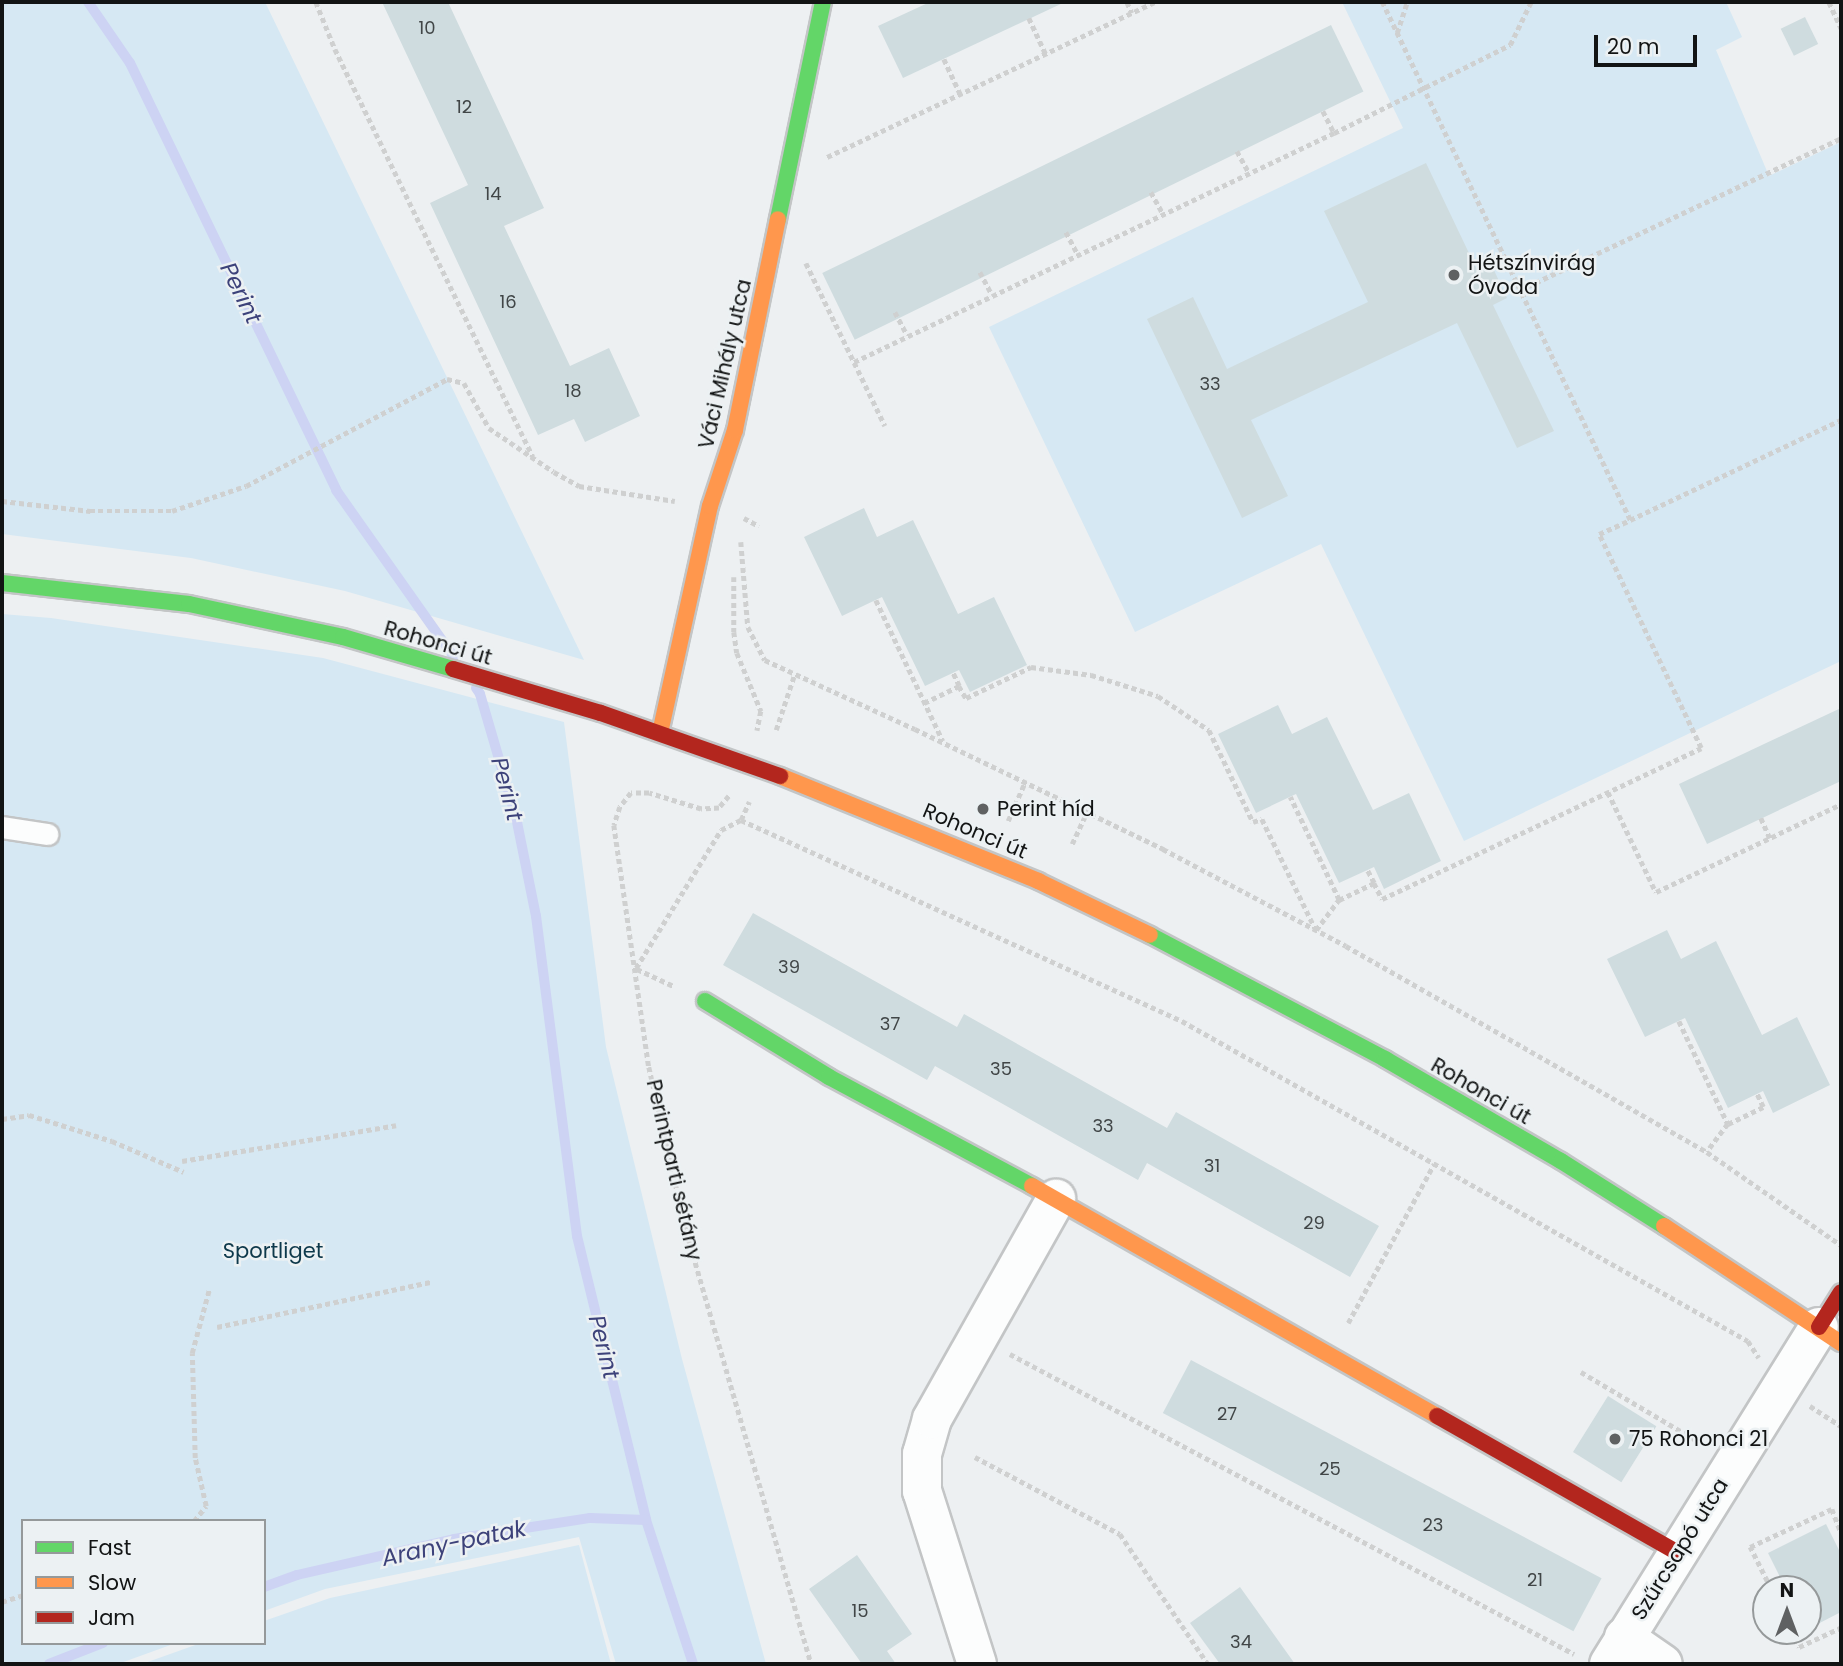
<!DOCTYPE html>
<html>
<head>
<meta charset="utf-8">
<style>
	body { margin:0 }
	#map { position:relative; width:1843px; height:1666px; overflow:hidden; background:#edf0f2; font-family:Poppins,sans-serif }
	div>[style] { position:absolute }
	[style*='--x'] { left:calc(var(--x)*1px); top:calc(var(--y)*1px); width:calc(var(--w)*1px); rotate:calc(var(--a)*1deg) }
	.green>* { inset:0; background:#d6e8f3 }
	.stream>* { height:10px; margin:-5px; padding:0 5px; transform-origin:5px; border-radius:5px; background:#cdd3f3 }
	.building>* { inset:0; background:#cfdcdf; transform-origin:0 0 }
	.path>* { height:4.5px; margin-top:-2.25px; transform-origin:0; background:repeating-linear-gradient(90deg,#cfd0d0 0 5px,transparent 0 8.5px) }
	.roads { filter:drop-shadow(2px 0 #c3c5c6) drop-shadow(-2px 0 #c3c5c6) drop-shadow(0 2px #c3c5c6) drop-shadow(0 -2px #c3c5c6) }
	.lane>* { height:21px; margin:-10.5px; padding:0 10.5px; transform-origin:10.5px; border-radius:10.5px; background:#fcfdfd }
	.street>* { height:38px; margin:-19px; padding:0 19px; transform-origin:19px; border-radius:19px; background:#fcfdfd }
	.fast>* { height:16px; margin:-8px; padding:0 8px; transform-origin:8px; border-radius:8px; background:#63d668 }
	.slow>* { height:16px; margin:-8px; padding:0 8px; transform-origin:8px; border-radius:8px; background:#ff974d }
	.jam>* { height:16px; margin:-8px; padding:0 8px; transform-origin:8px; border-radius:8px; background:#b3261e }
	.dots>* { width:19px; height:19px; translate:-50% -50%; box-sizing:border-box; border:4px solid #ecf1f3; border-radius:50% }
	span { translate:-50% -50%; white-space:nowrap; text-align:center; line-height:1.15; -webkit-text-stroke:5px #ecf1f3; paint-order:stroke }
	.number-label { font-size:18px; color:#414647 }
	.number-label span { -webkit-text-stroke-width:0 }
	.poi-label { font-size:21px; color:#121414 }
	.left { translate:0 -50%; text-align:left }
	.street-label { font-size:21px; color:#121414 }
	.park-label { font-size:21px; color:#0e394b }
	.water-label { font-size:23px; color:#3d427a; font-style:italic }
	.frame { position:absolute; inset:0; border:4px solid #121414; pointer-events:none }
	.legend { position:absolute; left:21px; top:1519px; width:245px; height:126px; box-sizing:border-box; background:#ecf1f3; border:2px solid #95999a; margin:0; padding:9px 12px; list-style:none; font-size:21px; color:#121414 }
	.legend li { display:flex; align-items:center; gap:14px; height:35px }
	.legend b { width:35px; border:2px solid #95999a }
	.north { position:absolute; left:1752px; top:1575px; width:70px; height:70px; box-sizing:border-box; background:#ecf1f3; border:2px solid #95999a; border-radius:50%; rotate:0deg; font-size:19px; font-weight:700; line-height:28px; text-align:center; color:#121414 }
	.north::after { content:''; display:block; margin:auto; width:24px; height:32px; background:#5f6162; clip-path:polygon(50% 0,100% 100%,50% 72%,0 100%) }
	.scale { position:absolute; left:1594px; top:35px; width:103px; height:32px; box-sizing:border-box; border:4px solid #121414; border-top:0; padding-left:9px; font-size:21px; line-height:24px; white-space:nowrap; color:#121414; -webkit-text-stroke:5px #ecf1f3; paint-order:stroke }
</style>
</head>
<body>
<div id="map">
	<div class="green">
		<div style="clip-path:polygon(2px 2px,265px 2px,584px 660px,345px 591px,191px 558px,2px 534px)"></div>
		<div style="clip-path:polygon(1342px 2px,1726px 2px,1742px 37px,1716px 50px,1769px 176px,1841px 142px,1841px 661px,1464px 841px,1321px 544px,1135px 632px,989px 327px,1403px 128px)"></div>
		<div style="clip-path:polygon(2px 614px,51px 618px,323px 658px,564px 722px,606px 1047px,682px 1359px,766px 1664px,616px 1664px,579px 1537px,325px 1589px,264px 1611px,264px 1521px,23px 1521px,23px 1643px,176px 1643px,118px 1664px,2px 1664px)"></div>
		<div style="clip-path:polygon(579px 1545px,611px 1664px,142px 1664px,201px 1643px,264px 1643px,264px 1621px,330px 1598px)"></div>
	</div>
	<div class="stream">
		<div style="--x:88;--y:2;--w:74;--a:55.5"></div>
		<div style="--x:130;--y:63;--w:474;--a:64.2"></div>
		<div style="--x:336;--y:490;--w:204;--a:54.8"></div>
		<div style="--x:476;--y:688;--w:7;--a:56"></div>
		<div style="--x:480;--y:694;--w:128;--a:73.7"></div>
		<div style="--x:516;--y:817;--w:101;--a:78.6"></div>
		<div style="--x:536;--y:916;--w:323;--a:82.7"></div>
		<div style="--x:577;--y:1236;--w:292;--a:76.3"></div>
		<div style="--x:646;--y:1520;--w:151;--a:71.9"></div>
		<div style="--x:264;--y:1587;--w:35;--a:-20"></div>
		<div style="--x:297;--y:1575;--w:161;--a:-12.9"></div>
		<div style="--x:454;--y:1539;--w:138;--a:-8.8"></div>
		<div style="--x:590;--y:1518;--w:56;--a:2"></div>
		<div style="--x:49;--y:1664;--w:58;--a:-21.3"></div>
	</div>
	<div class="building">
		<div style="clip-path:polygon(382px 2px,448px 2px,544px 208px,504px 226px,570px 366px,609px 348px,640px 416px,585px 442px,574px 419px,538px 435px,430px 203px,468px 185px)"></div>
		<div style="clip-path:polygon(930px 2px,1065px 2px,903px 78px,878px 26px)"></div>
		<div style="left:1805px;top:17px;width:30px;height:27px;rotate:64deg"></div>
		<div style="left:1331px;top:25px;width:74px;height:566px;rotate:64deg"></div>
		<div style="clip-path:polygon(1426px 163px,1478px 272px,1492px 266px,1507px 298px,1493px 305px,1554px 431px,1517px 448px,1457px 323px,1251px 420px,1288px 496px,1242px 518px,1147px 319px,1193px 297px,1227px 369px,1368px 302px,1324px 211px)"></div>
		<div style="clip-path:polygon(864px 508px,877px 537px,913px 520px,958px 614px,994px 597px,1027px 665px,970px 692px,959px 670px,925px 686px,882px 597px,842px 616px,804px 537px)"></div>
		<div style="clip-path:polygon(1278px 705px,1292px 734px,1327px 717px,1373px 810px,1409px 793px,1441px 861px,1384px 889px,1374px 867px,1339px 883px,1296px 794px,1256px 813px,1218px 734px)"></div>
		<div style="clip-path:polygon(1841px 708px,1841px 781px,1707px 844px,1679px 784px)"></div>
		<div style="clip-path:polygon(753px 913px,957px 1027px,964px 1014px,1167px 1128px,1176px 1112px,1379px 1226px,1350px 1277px,1147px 1163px,1138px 1180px,935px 1066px,927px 1080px,723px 965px)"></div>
		<div style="clip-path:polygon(1667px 930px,1681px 959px,1716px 941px,1762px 1035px,1797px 1017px,1830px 1085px,1773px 1113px,1763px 1091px,1728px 1108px,1685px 1018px,1645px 1037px,1607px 959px)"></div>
		<div style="left:1191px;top:1360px;width:465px;height:60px;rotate:28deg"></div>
		<div style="left:1608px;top:1396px;width:57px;height:66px;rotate:32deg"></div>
		<div style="clip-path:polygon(1826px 1524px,1841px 1554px,1841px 1612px,1808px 1629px,1808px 1589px,1786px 1589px,1768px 1553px)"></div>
		<div style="clip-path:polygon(857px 1555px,912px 1634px,887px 1651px,896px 1664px,862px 1664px,809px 1589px)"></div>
		<div style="clip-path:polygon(1240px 1587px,1295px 1664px,1220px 1664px,1190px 1623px)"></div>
	</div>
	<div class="path">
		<div style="--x:316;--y:2;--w:51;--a:68"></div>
		<div style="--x:335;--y:49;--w:453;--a:64.1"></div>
		<div style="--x:1127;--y:2;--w:12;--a:66"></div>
		<div style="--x:1829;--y:2;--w:29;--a:65"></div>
		<div style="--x:1029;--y:18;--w:40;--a:65"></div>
		<div style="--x:1397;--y:33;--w:33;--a:-72"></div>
		<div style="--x:944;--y:59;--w:40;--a:65"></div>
		<div style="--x:1323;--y:111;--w:25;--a:63"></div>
		<div style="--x:1237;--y:151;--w:25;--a:61"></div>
		<div style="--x:827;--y:157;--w:363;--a:-25.3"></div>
		<div style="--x:1151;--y:192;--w:25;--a:61"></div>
		<div style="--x:1066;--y:232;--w:26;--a:62"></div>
		<div style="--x:806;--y:263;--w:181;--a:64.1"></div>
		<div style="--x:980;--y:272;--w:26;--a:62"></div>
		<div style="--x:1520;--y:290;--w:355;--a:-25.3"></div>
		<div style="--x:895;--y:312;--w:26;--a:62"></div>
		<div style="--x:854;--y:362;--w:532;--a:-25.51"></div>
		<div style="--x:1334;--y:133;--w:197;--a:-26.6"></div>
		<div style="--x:1510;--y:45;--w:48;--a:-64"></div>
		<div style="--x:2;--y:501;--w:89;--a:6.5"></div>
		<div style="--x:90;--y:511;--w:82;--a:0"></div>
		<div style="--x:172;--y:511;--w:78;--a:-18.7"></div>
		<div style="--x:246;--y:486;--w:228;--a:-28"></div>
		<div style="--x:447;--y:379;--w:17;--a:13"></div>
		<div style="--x:464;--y:383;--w:51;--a:60.9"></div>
		<div style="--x:489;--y:428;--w:78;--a:34.1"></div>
		<div style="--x:554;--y:472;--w:29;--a:29"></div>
		<div style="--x:579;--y:486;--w:97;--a:8.9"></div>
		<div style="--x:744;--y:518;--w:17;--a:28"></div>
		<div style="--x:1630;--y:520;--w:233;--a:-25.4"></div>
		<div style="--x:741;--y:542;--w:85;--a:85.3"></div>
		<div style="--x:748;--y:627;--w:37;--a:63"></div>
		<div style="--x:765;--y:660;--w:165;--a:24.7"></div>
		<div style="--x:915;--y:729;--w:276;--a:25.8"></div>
		<div style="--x:1163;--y:849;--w:207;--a:27.9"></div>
		<div style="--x:1346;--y:946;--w:416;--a:29.7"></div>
		<div style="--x:1707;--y:1152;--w:163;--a:34.8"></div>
		<div style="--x:734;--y:577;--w:55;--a:90"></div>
		<div style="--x:734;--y:632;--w:21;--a:82"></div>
		<div style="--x:737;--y:653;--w:63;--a:67.5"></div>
		<div style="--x:761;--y:711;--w:20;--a:101"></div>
		<div style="--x:876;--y:600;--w:156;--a:64.6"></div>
		<div style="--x:959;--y:686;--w:14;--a:60"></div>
		<div style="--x:966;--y:698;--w:72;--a:-25.5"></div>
		<div style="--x:1031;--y:667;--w:61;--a:7.6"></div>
		<div style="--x:1091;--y:675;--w:70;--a:17.4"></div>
		<div style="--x:1158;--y:696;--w:61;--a:33.7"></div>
		<div style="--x:1209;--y:730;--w:102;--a:64.4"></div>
		<div style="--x:1253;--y:822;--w:9;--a:-18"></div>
		<div style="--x:1262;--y:819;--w:123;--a:64.1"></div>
		<div style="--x:1316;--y:930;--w:38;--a:-53"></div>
		<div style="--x:1339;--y:900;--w:114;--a:-115.4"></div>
		<div style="--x:924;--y:703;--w:39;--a:-26"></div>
		<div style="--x:959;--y:686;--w:14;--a:-115"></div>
		<div style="--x:776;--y:730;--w:57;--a:-71.6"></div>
		<div style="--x:1608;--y:792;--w:111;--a:64.4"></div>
		<div style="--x:1656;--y:892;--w:205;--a:-25.4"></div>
		<div style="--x:729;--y:796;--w:16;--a:130"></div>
		<div style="--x:719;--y:808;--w:18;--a:177"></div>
		<div style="--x:701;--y:809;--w:54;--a:-162.9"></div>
		<div style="--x:649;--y:793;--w:18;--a:180"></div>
		<div style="--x:631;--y:793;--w:18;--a:128"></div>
		<div style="--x:620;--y:807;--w:19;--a:108"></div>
		<div style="--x:614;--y:825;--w:245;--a:81.8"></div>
		<div style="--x:649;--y:1067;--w:167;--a:77.2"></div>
		<div style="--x:686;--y:1230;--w:452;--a:73.9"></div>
		<div style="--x:1761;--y:818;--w:22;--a:66"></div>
		<div style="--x:741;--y:820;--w:20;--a:-66"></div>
		<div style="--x:1008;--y:821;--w:43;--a:-66.4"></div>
		<div style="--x:1072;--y:844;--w:35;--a:-65"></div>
		<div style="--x:1374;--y:883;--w:18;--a:63"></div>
		<div style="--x:1382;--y:899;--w:353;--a:-25.3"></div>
		<div style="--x:1701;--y:748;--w:237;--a:-115.5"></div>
		<div style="--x:1599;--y:534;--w:34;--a:-24"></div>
		<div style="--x:1630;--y:520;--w:574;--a:-115.58"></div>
		<div style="--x:1339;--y:900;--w:39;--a:-26"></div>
		<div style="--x:1374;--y:883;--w:15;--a:-118"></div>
		<div style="--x:636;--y:968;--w:162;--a:-58.4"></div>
		<div style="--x:721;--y:830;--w:22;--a:-27"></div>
		<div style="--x:741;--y:820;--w:485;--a:24.5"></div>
		<div style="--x:1182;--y:1021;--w:650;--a:29.48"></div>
		<div style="--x:1748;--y:1341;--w:20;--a:57"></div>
		<div style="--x:637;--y:969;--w:40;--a:25"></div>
		<div style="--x:1679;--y:1021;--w:114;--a:64.6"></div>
		<div style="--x:1728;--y:1124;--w:35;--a:127"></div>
		<div style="--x:2;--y:1119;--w:27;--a:-8"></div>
		<div style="--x:29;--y:1115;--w:87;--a:17.4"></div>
		<div style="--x:112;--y:1141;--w:78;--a:23.3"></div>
		<div style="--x:1728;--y:1124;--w:39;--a:-26"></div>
		<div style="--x:1763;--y:1107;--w:14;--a:-115"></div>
		<div style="--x:182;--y:1161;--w:217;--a:-9.5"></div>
		<div style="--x:1348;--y:1323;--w:181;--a:-61.6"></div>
		<div style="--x:217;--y:1327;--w:218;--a:-11.9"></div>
		<div style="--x:1010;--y:1354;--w:639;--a:28.01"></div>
		<div style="--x:1581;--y:1372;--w:143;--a:30.7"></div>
		<div style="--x:1810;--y:1406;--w:37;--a:33"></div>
		<div style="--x:975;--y:1457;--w:164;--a:28"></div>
		<div style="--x:1120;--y:1534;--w:157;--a:55.9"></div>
		<div style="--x:194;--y:1521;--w:19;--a:-51"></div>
		<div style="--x:206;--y:1506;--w:49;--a:-102.9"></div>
		<div style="--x:195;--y:1458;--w:105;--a:-91.6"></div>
		<div style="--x:192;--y:1353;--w:65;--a:-74.9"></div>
		<div style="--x:1771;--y:1589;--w:47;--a:-116.6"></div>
		<div style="--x:1750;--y:1547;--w:90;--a:-24.9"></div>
		<div style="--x:1832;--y:1509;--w:25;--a:69"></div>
		<div style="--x:2;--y:1602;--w:22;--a:-18"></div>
		<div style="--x:1791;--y:1631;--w:18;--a:63"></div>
		<div style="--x:1799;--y:1647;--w:45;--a:-24.9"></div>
		<div style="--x:1840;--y:1628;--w:3;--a:72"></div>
	</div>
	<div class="roads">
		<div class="lane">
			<div style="--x:2;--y:827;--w:46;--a:8.8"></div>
		</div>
		<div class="street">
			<div style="--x:1624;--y:1637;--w:47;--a:34.7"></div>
			<div style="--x:977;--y:1664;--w:182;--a:-107.6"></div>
			<div style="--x:922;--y:1491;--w:37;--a:-90"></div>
			<div style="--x:922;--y:1454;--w:36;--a:-74"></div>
			<div style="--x:932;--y:1419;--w:253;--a:-60.6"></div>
			<div style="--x:1609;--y:1664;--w:397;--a:-58.1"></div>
		</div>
		<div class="fast">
			<div style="--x:778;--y:219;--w:222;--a:-78.3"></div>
			<div style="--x:2;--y:583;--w:188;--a:6.4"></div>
			<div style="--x:189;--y:604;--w:157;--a:12.1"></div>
			<div style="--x:343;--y:637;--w:115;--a:16.2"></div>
			<div style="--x:1150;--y:935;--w:266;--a:27.8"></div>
			<div style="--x:1385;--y:1059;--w:203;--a:30.1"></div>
			<div style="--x:1561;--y:1161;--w:122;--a:32.3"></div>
			<div style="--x:705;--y:1001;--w:145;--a:31.5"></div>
			<div style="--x:829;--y:1077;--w:230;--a:28.2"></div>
		</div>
		<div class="slow">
			<div style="--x:660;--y:733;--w:232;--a:-77.6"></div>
			<div style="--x:710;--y:506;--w:80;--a:-71.8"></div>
			<div style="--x:735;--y:430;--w:215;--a:-78.5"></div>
			<div style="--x:780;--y:776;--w:279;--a:22.1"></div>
			<div style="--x:1038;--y:881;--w:124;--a:25.7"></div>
			<div style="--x:1032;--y:1186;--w:466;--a:29.6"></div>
			<div style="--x:1664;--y:1226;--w:212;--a:33.5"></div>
		</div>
		<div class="jam">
			<div style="--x:453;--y:669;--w:154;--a:16.6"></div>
			<div style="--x:601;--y:713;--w:190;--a:19.4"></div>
			<div style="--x:1819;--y:1327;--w:41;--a:-57.8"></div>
			<div style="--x:1437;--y:1416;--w:277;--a:29.6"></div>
		</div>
	</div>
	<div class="dots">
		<div style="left:1454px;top:275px;background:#5f6162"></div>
		<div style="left:983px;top:809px;background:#5f6162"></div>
		<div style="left:1615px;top:1439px;background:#5f6162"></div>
	</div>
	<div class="number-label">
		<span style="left:427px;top:28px">10</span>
		<span style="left:464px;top:107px">12</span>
		<span style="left:493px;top:194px">14</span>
		<span style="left:508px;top:302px">16</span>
		<span style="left:1210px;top:384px">33</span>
		<span style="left:573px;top:391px">18</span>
		<span style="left:789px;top:967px">39</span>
		<span style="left:890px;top:1024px">37</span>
		<span style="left:1001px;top:1069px">35</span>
		<span style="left:1103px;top:1126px">33</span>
		<span style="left:1212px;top:1166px">31</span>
		<span style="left:1314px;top:1223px">29</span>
		<span style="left:1227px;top:1414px">27</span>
		<span style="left:1330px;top:1469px">25</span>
		<span style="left:1433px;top:1525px">23</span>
		<span style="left:1535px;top:1580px">21</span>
		<span style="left:860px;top:1611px">15</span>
		<span style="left:1241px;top:1642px">34</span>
	</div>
	<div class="poi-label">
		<span class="left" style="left:1468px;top:275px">Hétszínvirág<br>Óvoda</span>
		<span class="left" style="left:997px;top:809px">Perint híd</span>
		<span class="left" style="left:1629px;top:1439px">75 Rohonci 21</span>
	</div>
	<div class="street-label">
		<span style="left:725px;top:364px;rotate:-77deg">Váci Mihály utca</span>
		<span style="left:438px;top:643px;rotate:16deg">Rohonci út</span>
		<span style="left:975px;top:831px;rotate:23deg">Rohonci út</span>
		<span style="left:1481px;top:1091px;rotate:30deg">Rohonci út</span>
		<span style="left:674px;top:1170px;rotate:77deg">Perintparti sétány</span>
		<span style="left:1680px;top:1549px;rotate:-58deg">Szűrcsapó utca</span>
	</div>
	<div class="park-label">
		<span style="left:273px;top:1251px">Sportliget</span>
	</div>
	<div class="water-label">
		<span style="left:241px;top:293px;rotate:64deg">Perint</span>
		<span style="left:507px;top:789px;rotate:75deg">Perint</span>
		<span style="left:604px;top:1347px;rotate:76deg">Perint</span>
		<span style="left:454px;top:1543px;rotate:-12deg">Arany-patak</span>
	</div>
	<div class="frame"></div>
	<ul class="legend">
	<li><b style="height:9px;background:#63d668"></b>Fast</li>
	<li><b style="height:9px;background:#ff974d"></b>Slow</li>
	<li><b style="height:9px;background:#b3261e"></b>Jam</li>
	</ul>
	<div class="north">N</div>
	<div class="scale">20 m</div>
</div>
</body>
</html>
